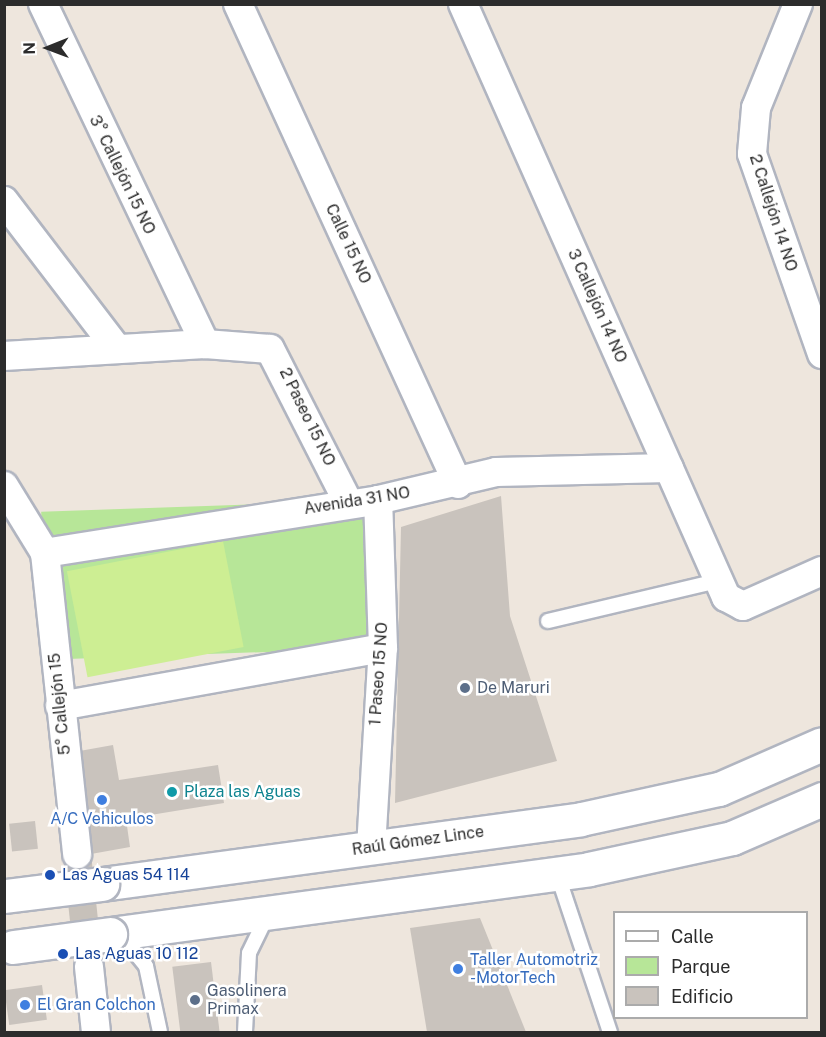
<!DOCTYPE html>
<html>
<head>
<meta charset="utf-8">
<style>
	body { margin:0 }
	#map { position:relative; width:826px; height:1037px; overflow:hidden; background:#eee6dd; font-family:"Public Sans",sans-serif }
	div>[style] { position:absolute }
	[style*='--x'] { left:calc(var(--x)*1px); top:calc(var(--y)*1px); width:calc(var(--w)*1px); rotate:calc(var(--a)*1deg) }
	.green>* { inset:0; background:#b7e698; transform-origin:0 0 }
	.pitch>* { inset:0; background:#cdee93; transform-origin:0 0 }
	.building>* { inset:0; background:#c9c3bd; transform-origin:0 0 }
	.street-tunnel>* { height:28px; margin-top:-14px; transform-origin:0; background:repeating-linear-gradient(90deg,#c7c1ba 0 28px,transparent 0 42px) }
	.roads { filter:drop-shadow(2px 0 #b1b5c0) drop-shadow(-2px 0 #b1b5c0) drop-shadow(0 2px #b1b5c0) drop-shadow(0 -2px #b1b5c0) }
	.lane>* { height:14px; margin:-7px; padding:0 7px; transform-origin:7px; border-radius:7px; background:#fff }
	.street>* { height:28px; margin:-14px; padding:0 14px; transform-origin:14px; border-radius:14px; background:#fff }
	.secondary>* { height:33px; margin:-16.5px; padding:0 16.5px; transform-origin:16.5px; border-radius:16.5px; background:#fff }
	.bridges { filter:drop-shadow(2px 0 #b1b5c0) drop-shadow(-2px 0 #b1b5c0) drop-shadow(0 2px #b1b5c0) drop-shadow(0 -2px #b1b5c0) }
	.secondary-bridge>* { height:33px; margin:-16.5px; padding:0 16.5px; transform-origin:16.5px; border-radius:16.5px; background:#fff }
	.dots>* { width:16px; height:16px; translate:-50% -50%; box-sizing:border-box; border:3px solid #fff; border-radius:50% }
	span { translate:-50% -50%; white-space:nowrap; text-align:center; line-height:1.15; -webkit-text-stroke:5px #fff; paint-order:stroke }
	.street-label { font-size:16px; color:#2c2c2c }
	.service-label { font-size:16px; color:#4e5e75 }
	.left { translate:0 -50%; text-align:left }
	.culture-label { font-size:16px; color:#0d838f }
	.shop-label { font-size:16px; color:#366cbe }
	.transit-label { font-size:16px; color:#164399 }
	.frame { position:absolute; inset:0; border:6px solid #2c2c2c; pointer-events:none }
	.legend { position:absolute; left:613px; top:911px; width:195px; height:108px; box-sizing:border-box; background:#fff; border:2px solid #ababab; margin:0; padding:8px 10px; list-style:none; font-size:18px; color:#2c2c2c }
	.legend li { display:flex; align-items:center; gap:12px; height:30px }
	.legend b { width:30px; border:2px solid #ababab }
	.north { position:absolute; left:18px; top:18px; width:60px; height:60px; -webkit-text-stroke:4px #fff; paint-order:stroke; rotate:269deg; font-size:16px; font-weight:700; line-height:24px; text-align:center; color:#2c2c2c }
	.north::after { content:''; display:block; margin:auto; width:21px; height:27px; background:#2c2c2c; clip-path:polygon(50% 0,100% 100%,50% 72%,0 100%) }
</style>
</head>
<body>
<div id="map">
	<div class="green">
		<div style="left:378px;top:500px;width:148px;height:337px;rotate:88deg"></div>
	</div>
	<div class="pitch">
		<div style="left:223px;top:541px;width:108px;height:159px;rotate:79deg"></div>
	</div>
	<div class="building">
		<div style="clip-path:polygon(501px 496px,510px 616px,557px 761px,395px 803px,401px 527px)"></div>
		<div style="clip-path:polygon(113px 745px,119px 780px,218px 765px,224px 803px,126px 819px,130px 847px,91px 854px,74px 752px)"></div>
		<div style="left:35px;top:821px;width:28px;height:26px;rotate:84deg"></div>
		<div style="clip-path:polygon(480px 918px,526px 1032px,427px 1032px,410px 928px)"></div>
		<div style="left:211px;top:962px;width:70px;height:39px;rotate:83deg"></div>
		<div style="left:42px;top:985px;width:35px;height:38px;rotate:82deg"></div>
	</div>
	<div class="street-tunnel">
		<div style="--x:77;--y:854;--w:106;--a:84"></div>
	</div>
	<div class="roads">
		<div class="lane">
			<div style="--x:548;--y:621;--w:174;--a:-13.3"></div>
			<div style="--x:557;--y:873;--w:168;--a:71.6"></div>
			<div style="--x:120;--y:934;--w:41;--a:50.9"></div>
			<div style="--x:146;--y:966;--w:67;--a:78"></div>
			<div style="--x:245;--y:1032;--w:79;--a:-87.1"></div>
			<div style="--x:249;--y:953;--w:41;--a:-64.1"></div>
		</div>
		<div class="street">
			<div style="--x:43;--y:4;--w:377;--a:64.5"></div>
			<div style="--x:238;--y:4;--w:528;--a:65.38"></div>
			<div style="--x:463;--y:4;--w:649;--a:66.08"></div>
			<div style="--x:726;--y:597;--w:19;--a:28"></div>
			<div style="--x:743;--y:606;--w:86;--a:-23.9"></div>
			<div style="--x:798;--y:4;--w:112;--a:112"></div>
			<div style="--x:756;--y:108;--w:46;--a:95"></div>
			<div style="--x:752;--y:154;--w:212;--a:70.7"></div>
			<div style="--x:4;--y:201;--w:186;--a:52.6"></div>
			<div style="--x:4;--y:356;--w:201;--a:-3.4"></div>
			<div style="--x:205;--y:344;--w:65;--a:4.4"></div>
			<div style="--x:270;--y:349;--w:172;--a:63"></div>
			<div style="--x:4;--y:486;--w:79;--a:58.5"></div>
			<div style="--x:45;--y:553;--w:303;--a:83.9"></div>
			<div style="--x:45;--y:553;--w:337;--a:-9"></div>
			<div style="--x:378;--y:500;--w:121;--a:-13.3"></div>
			<div style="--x:496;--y:472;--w:173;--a:-1.3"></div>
			<div style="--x:60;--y:706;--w:328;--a:-10.2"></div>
			<div style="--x:371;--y:848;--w:200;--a:-86.6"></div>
			<div style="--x:383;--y:648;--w:148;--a:-91.9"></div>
			<div style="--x:89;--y:967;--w:65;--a:83.9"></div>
		</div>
		<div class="secondary">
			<div style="--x:102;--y:884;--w:483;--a:-7.7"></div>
			<div style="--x:581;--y:819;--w:141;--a:-12.3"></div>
			<div style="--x:719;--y:789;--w:112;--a:-23.6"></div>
			<div style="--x:110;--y:934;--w:483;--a:-7.7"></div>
			<div style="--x:589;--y:869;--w:146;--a:-12.2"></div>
			<div style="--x:732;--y:838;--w:98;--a:-23.4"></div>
		</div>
	</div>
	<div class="bridges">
		<div class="secondary-bridge">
			<div style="--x:5;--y:896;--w:98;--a:-7.1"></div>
			<div style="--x:13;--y:947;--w:98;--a:-7.6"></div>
		</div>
	</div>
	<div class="dots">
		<div style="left:465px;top:688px;background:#5c6f8a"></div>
		<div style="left:172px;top:792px;background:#0f9aa8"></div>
		<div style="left:102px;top:800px;background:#3f7fe0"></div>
		<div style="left:50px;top:875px;background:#1a4fb4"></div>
		<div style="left:63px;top:954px;background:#1a4fb4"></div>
		<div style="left:458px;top:969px;background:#3f7fe0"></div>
		<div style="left:195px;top:1000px;background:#5c6f8a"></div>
		<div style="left:25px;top:1005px;background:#3f7fe0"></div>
	</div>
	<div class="street-label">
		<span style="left:122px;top:175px;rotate:64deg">3° Callejón 15 NO</span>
		<span style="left:773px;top:213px;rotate:72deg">2 Callejón 14 NO</span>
		<span style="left:348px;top:244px;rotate:65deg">Calle 15 NO</span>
		<span style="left:597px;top:306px;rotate:66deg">3 Callejón 14 NO</span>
		<span style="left:307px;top:417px;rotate:64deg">2 Paseo 15 NO</span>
		<span style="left:357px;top:501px;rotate:-9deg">Avenida 31 NO</span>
		<span style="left:379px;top:674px;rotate:-86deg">1 Paseo 15 NO</span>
		<span style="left:60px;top:704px;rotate:-96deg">5° Callejón 15</span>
		<span style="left:418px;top:841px;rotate:-8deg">Raúl Gómez Lince</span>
	</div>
	<div class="service-label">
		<span class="left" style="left:477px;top:688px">De Maruri</span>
		<span class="left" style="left:207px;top:1000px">Gasolinera<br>Primax</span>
	</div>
	<div class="culture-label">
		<span class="left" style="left:184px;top:792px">Plaza las Aguas</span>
	</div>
	<div class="shop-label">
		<span style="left:102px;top:819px">A/C Vehiculos</span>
		<span class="left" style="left:470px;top:969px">Taller Automotriz<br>-MotorTech</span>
		<span class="left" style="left:37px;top:1005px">El Gran Colchon</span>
	</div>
	<div class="transit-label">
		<span class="left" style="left:62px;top:875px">Las Aguas 54 114</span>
		<span class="left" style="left:75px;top:954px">Las Aguas 10 112</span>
	</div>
	<div class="frame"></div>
	<ul class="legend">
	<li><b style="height:8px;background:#fff"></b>Calle</li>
	<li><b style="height:16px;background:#b7e698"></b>Parque</li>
	<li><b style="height:16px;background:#c9c3bd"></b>Edificio</li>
	</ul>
	<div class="north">N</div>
</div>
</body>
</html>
